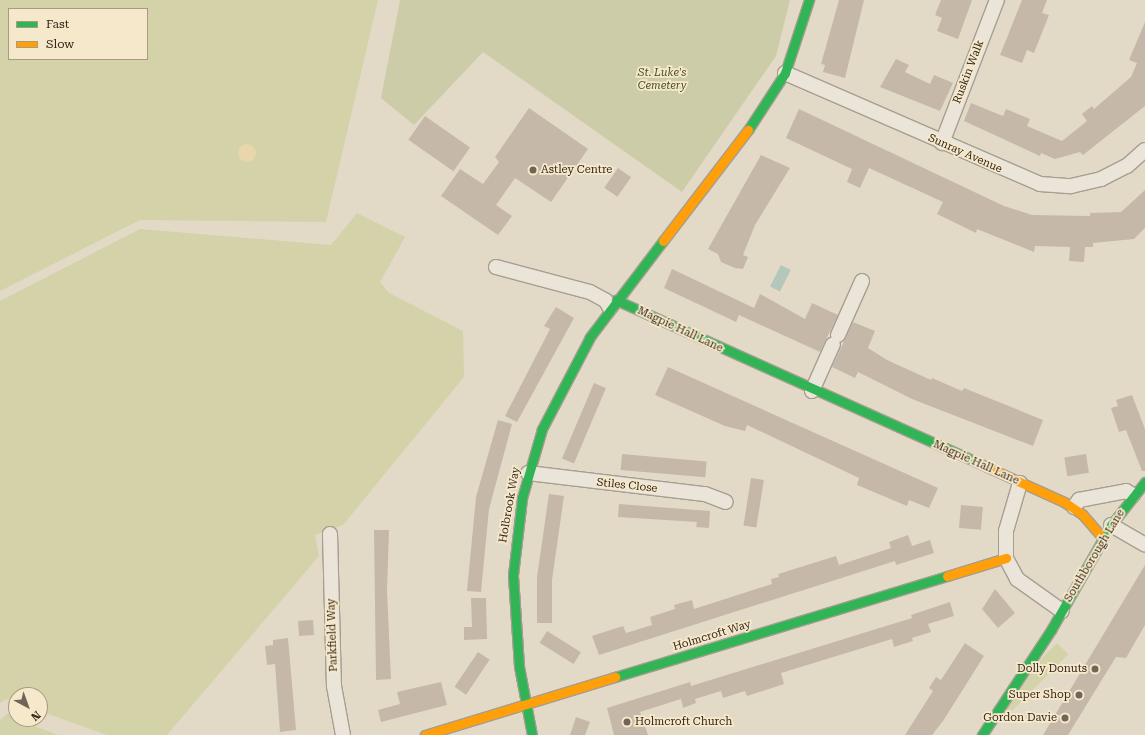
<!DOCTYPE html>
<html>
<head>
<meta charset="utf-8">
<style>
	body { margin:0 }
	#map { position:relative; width:1145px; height:735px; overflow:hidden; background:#e2dac7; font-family:"Roboto Serif",serif }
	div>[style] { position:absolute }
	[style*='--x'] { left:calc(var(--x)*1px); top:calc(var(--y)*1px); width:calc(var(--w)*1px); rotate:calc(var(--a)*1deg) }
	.green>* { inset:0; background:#d3d2a8; transform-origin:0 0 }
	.sand>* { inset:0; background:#e8d7ad }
	.round { border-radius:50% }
	.cemetery>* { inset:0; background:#cdcca8 }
	.water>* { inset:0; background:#b3c7ba; transform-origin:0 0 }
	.building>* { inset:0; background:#c6b8a8; transform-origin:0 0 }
	.roads { filter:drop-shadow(1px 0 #a69e91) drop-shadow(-1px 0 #a69e91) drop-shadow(0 1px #a69e91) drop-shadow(0 -1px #a69e91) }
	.street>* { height:14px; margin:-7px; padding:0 7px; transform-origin:7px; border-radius:7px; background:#eae4d9 }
	.fast>* { height:9px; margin:-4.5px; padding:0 4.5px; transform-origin:4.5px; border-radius:4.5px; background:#30b455 }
	.slow>* { height:9px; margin:-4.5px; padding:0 4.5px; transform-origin:4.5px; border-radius:4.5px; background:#ff9f0a }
	.dots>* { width:11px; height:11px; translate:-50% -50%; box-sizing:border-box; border:2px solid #f6e9cb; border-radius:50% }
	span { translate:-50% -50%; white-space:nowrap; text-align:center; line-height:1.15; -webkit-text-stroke:3.5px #f6e9cb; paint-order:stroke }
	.street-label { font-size:11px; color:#34261a }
	.park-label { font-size:11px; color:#455120; font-style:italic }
	.poi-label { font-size:11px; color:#34261a }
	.left { translate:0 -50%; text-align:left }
	.right { translate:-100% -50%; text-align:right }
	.legend { position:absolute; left:8px; top:8px; width:140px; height:52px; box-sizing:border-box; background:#f6e9cb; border:1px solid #a89b84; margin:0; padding:5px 7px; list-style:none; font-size:12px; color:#34261a }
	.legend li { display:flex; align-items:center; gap:8px; height:20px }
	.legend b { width:20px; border:1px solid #a89b84 }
	.north { position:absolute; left:8px; top:687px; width:40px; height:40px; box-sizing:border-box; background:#f6e9cb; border:1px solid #a89b84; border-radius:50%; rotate:139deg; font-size:11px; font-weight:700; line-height:16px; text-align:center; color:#34261a }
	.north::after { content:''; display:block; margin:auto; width:14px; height:18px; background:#716557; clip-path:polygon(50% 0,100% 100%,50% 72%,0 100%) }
</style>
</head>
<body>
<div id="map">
	<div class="green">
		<div style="clip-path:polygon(evenodd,0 0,378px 0,326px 222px,140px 220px,0 291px,0 0,9px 9px,147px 9px,147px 59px,9px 59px,9px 9px)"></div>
		<div style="clip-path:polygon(357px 213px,405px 237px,380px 282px,389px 293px,463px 331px,464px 377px,343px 525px,315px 535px,319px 556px,167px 735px,107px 735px,40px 711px,40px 695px,16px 695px,16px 702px,6px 699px,0 703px,0 301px,140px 229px,331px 245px)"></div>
		<div style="left:1057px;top:643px;width:16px;height:90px;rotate:45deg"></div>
		<div style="clip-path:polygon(8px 713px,16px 719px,58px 735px,0 735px,0 720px)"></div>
	</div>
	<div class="sand">
		<div class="round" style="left:238px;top:144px;width:18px;height:18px"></div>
	</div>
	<div class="cemetery">
		<div style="clip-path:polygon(400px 0,790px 0,776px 56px,682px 192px,483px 52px,414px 125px,381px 98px)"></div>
	</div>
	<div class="water">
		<div style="left:781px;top:265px;width:11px;height:24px;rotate:27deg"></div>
	</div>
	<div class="building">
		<div style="clip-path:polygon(839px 0,864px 0,845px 78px,823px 72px,825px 65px,821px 64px)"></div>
		<div style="clip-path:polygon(941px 0,972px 0,958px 39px,937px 31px,942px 18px,935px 15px)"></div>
		<div style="clip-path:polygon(1022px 0,1047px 0,1042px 13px,1049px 15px,1034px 53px,1027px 50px,1022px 63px,1000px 55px)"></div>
		<div style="clip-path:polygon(1145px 22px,1145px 106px,1083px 155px,1080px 152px,1055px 159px,1041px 153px,1040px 156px,964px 121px,971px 103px,1003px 116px,1006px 109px,1030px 119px,1027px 126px,1062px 141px,1087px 121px,1082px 114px,1092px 106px,1094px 109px,1131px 77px,1137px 63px,1129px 60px)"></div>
		<div style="clip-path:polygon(896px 59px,909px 65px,905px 72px,930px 84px,934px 75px,953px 83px,940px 111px,880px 87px)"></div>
		<div style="clip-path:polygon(529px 108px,588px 149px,551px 202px,515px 178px,496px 205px,512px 216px,498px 235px,441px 196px,460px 169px,483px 184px,499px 162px,495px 157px)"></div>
		<div style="clip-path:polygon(799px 109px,1004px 206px,1032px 215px,1090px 216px,1090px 213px,1121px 212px,1145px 190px,1145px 228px,1134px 239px,1093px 243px,1093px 247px,1085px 247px,1084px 262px,1069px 261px,1070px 247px,1035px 246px,1034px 252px,977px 229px,976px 233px,937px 214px,943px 202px,869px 168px,860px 188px,847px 182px,852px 169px,786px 138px)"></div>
		<div style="left:425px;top:116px;width:55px;height:29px;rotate:35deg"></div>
		<div style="clip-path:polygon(761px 155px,790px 168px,755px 225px,743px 255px,748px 257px,743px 269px,735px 268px,721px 262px,718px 254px,708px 249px)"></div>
		<div style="left:618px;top:168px;width:16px;height:24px;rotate:35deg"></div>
		<div style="clip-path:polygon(672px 269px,754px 308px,760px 294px,805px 319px,812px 303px,838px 315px,820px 352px,739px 315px,736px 322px,664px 288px)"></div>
		<div style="clip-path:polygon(556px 307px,574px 318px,517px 422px,505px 416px,550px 329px,544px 326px)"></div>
		<div style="clip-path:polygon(853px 322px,875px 331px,868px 348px,887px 360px,931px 380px,932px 378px,962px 391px,964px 388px,1043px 420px,1033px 446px,912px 399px,858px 372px,855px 378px,832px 367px)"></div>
		<div style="clip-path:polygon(668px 367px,938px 488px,929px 508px,909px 500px,907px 506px,857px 485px,859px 478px,747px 425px,745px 431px,725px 426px,655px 395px)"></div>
		<div style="left:594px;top:383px;width:13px;height:82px;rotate:23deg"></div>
		<div style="clip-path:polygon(1132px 395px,1145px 429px,1145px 471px,1142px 471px,1126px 430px,1119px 432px,1111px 408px,1118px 406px,1116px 400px)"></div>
		<div style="clip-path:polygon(498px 420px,512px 424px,489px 509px,481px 592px,467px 591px,476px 497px)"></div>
		<div style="left:622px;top:454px;width:85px;height:16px;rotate:5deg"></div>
		<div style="left:1086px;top:454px;width:19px;height:22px;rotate:81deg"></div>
		<div style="left:751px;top:478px;width:13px;height:48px;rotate:9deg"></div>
		<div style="clip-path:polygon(549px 494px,564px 496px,552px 580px,552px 623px,537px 623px,537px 577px)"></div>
		<div style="clip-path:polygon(619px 504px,710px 511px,709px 528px,696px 527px,697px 522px,618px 517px)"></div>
		<div style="left:961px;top:505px;width:22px;height:23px;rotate:5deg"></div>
		<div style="clip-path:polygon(374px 530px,389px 530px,387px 591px,391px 679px,376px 680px)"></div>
		<div style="clip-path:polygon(908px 535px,912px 546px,930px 540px,934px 553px,896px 565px,895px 561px,599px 655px,592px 636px,623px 626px,626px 633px,652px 625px,650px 617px,675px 609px,674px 605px,692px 600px,694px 609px,772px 584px,771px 579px,779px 577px,778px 574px,836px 556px,839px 565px,891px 548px,889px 542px)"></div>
		<div style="clip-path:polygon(1145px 565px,1145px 625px,1126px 658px,1116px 657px,1068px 735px,1043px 735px)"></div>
		<div style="clip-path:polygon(995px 589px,1015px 613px,998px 628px,982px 609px)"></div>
		<div style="clip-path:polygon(471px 598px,486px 598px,487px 639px,464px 640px,464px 627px,472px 627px)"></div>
		<div style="clip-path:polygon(950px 602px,954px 616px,928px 624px,931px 632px,912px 638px,913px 641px,894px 647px,892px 639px,781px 673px,784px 684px,747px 696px,745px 691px,723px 698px,721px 691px,695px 699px,696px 703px,683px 708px,681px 699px,640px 712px,648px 735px,614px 735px,607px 708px,690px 682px,691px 686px,912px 618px,911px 615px)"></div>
		<div style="left:313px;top:620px;width:15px;height:15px;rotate:86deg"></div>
		<div style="left:547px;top:631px;width:40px;height:14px;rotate:32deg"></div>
		<div style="clip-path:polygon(288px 638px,296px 730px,280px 732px,275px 664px,267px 665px,265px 646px,273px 645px,273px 640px)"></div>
		<div style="clip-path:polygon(965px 643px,984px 656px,943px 721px,932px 735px,905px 735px,933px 691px,929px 688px,936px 677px,941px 680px)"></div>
		<div style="left:478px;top:652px;width:14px;height:42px;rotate:34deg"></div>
		<div style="clip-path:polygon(441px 682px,447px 705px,381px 722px,378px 710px,400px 704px,397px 692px)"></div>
		<div style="clip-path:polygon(576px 717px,590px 722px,585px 735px,570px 735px)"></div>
	</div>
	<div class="roads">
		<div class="street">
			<div style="--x:785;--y:73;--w:278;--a:23.5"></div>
			<div style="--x:1040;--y:184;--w:31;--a:4"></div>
			<div style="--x:1071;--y:186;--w:31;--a:-13"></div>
			<div style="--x:1101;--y:179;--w:29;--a:-27"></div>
			<div style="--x:1127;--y:166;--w:24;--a:-42"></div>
			<div style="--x:942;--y:143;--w:153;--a:-69"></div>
			<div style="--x:496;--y:267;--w:97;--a:14.9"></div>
			<div style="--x:590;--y:292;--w:18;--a:29"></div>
			<div style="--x:606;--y:301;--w:8;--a:60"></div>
			<div style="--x:838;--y:335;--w:59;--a:-66"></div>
			<div style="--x:812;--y:391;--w:51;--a:-65.9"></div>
			<div style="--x:528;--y:473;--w:178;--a:6.8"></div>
			<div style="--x:705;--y:494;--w:22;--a:21"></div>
			<div style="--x:1020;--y:483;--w:50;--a:106.3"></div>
			<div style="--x:1006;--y:531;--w:27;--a:90"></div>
			<div style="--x:1006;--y:558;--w:24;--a:62"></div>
			<div style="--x:1017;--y:579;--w:55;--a:35.4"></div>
			<div style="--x:1074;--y:507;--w:9;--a:-54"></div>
			<div style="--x:1079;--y:500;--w:48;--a:-10.8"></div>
			<div style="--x:1126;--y:491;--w:8;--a:30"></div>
			<div style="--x:1111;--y:525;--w:39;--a:30"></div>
			<div style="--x:330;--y:534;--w:152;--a:88.5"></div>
			<div style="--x:334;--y:686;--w:50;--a:79.6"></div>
		</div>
		<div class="fast">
			<div style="--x:748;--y:130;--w:68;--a:-57"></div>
			<div style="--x:785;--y:73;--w:77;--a:-71.8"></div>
			<div style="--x:616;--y:300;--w:407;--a:24.2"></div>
			<div style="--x:615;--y:677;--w:347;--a:-16.9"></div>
			<div style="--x:532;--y:735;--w:70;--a:-100.7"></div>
			<div style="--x:519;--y:666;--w:91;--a:-93.8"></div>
			<div style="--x:513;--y:575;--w:78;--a:-83.3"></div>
			<div style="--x:522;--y:498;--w:72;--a:-73.8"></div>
			<div style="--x:542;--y:429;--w:104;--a:-62.4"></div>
			<div style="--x:590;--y:337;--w:121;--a:-52.8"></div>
			<div style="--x:982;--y:735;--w:126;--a:-56.7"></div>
			<div style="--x:1051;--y:630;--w:121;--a:-60.3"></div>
			<div style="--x:1111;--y:525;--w:55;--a:-51.7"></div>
		</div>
		<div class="slow">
			<div style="--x:663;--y:241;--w:140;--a:-52.6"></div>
			<div style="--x:987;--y:467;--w:85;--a:24.4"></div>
			<div style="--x:1064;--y:502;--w:22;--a:34"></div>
			<div style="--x:1082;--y:514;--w:32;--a:49"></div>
			<div style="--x:947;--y:576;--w:62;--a:-17"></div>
			<div style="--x:425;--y:735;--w:199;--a:-17"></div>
		</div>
	</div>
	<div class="dots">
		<div style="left:533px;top:170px;background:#716557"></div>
		<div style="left:1095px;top:669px;background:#716557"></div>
		<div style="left:1079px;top:695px;background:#716557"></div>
		<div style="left:1065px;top:718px;background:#716557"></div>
		<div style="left:627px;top:722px;background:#716557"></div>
	</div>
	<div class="street-label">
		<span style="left:969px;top:72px;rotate:-69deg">Ruskin Walk</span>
		<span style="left:965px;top:154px;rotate:24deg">Sunray Avenue</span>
		<span style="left:680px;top:330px;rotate:25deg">Magpie Hall Lane</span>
		<span style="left:976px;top:463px;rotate:24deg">Magpie Hall Lane</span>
		<span style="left:627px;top:486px;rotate:6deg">Stiles Close</span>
		<span style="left:510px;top:505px;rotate:-80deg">Holbrook Way</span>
		<span style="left:1095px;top:556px;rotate:-59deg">Southborough Lane</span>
		<span style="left:333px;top:635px;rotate:-92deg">Parkfield Way</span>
		<span style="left:712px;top:636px;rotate:-17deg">Holmcroft Way</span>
	</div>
	<div class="park-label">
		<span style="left:662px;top:80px">St. Luke's<br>Cemetery</span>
	</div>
	<div class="poi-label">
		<span class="left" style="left:541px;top:170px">Astley Centre</span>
		<span class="right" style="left:1087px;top:669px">Dolly Donuts</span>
		<span class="right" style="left:1071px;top:695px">Super Shop</span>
		<span class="right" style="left:1057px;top:718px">Gordon Davie</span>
		<span class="left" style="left:635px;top:722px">Holmcroft Church</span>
	</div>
	<ul class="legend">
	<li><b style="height:5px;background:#30b455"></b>Fast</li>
	<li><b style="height:5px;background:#ff9f0a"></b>Slow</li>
	</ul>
	<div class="north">N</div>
</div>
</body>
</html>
